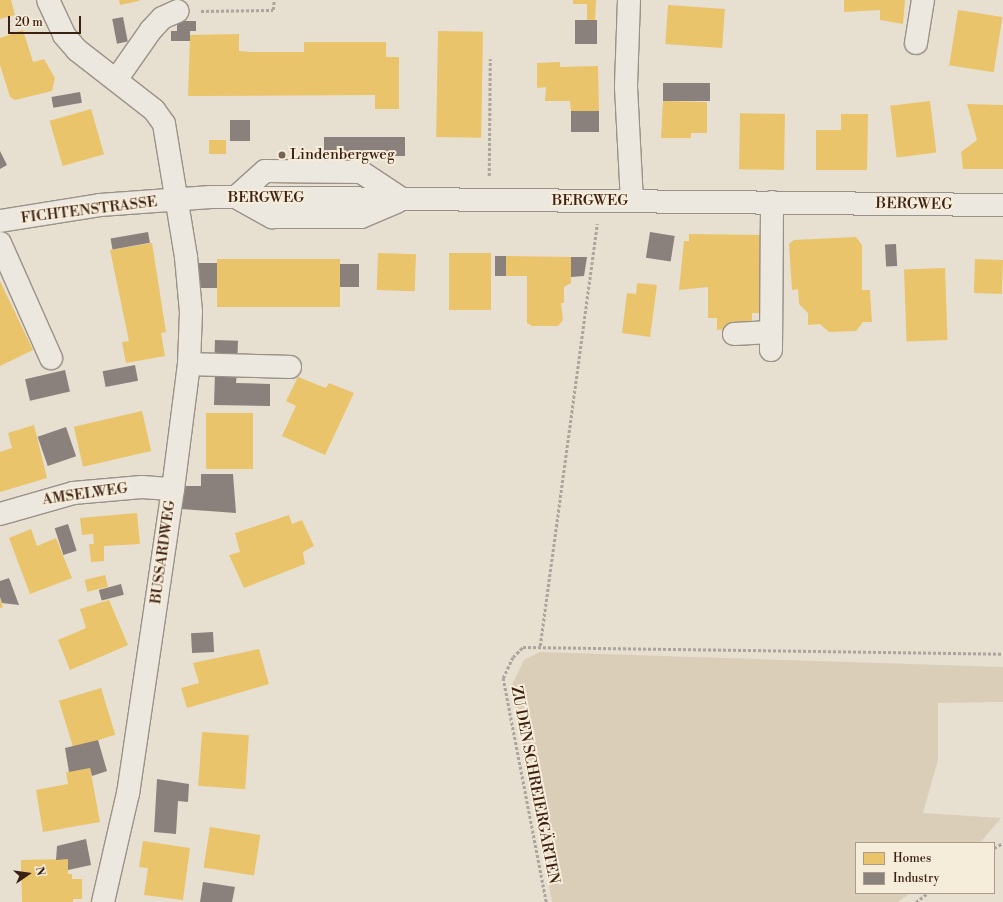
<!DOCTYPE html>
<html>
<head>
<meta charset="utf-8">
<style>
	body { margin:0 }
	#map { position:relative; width:1003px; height:902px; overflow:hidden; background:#e7dfd0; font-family:"Libre Bodoni",serif }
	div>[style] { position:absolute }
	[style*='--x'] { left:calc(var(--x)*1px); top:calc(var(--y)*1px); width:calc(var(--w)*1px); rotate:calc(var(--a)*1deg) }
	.green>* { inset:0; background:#dbceb9 }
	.homes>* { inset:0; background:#e9c46a; transform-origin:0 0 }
	.industry>* { inset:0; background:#8a817c; transform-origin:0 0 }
	.path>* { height:2.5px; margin-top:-1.25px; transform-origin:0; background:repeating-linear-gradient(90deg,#aca59e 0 3px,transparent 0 5px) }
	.roads { filter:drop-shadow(1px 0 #9a9187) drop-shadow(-1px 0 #9a9187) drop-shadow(0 1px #9a9187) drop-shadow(0 -1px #9a9187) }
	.minor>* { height:22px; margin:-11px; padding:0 11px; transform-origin:11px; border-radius:11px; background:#ece8e0 }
	.dots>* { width:11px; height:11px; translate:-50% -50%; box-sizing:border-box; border:2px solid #f6ecda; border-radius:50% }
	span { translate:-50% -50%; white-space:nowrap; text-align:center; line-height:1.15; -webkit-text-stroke:4px #f6ecda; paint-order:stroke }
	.poi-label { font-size:15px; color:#3c2011 }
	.left { translate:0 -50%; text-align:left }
	.street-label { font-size:15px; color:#3c2011 }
	.legend { position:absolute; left:855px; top:842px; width:140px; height:52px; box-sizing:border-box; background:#f6ecda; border:1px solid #ac9a8a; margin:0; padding:5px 7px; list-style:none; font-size:12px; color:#3c2011 }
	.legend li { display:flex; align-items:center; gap:8px; height:20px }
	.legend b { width:20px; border:1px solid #ac9a8a }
	.north { position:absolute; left:8px; top:854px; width:40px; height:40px; -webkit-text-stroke:3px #f6ecda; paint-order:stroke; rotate:77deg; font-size:11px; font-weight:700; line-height:16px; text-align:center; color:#3c2011 }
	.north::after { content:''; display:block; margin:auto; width:14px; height:18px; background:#3c2011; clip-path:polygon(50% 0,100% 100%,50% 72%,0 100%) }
	.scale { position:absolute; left:8px; top:16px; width:73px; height:18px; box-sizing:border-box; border:2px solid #3c2011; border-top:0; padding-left:5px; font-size:12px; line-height:14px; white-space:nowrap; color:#3c2011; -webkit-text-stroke:3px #f6ecda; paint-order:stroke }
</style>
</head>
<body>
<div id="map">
	<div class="green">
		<div style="clip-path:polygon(540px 652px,1003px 667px,1003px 702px,938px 703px,938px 760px,923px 813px,1001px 818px,980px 843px,856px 843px,856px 893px,910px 893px,898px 902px,552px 902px,512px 685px,524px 660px)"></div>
	</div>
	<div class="homes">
		<div style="clip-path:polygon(0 0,11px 0,15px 15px,0 19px)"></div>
		<div style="clip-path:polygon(119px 0,139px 0,139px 1px,120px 5px)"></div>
		<div style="clip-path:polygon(573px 0,596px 0,595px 20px,587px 20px,587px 4px,573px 4px)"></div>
		<div style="clip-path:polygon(844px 0,905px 0,903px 24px,880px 20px,880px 10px,844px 12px)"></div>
		<div style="left:668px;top:5px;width:57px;height:39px;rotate:4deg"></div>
		<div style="left:958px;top:10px;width:45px;height:56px;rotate:9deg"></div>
		<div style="clip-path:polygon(23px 30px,33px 62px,44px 59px,55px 78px,52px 91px,15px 100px,10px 97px,0 65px,0 38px)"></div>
		<div style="left:438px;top:31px;width:45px;height:106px;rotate:1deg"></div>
		<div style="clip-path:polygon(239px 34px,239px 51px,250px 52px,304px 52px,304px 42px,386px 42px,386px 57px,399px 57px,399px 109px,375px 109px,375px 95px,188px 96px,190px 35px)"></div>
		<div style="clip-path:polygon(560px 62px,560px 67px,598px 66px,599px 111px,571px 112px,570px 101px,545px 101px,546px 87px,537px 88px,537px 63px)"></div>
		<div style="clip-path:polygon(663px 101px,707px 102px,707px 133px,691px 133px,691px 138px,661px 138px)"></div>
		<div style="left:930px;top:101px;width:52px;height:40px;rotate:83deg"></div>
		<div style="clip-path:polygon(967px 104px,1003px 105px,1003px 169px,963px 169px,961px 152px,977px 140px)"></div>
		<div style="left:91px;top:109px;width:47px;height:43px;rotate:74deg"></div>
		<div style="left:785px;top:114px;width:56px;height:45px;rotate:91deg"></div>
		<div style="clip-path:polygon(841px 114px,868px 114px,867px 170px,816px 170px,816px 130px,841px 130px)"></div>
		<div style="left:209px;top:140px;width:17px;height:14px"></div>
		<div style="clip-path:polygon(689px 234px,761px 235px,761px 313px,752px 313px,752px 325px,717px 330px,717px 318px,708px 318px,708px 287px,679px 290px,684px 241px,689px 241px)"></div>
		<div style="clip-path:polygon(856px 237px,862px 245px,862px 290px,870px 290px,872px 322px,863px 322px,856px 331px,829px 332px,820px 324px,808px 325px,808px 313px,799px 304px,798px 289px,792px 290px,789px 244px,794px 240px)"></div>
		<div style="clip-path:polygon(152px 243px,166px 332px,161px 333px,165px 356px,126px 363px,122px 342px,129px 341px,110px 250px)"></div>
		<div style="left:378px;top:253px;width:38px;height:37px;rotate:2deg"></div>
		<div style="left:449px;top:253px;width:42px;height:57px"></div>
		<div style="clip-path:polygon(506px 256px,571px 257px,571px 283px,564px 287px,564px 303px,561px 303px,563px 320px,558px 326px,532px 326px,527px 323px,527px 276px,506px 276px)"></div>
		<div style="left:340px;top:259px;width:48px;height:123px;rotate:90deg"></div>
		<div style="left:975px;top:259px;width:28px;height:34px;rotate:2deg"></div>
		<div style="left:945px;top:268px;width:72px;height:41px;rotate:88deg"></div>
		<div style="clip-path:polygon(0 281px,33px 350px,0 366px)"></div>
		<div style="clip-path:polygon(637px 283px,657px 285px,650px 337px,622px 333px,627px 293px,636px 294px)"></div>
		<div style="clip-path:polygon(298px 377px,326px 388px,329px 383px,354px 393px,325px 455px,282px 436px,296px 406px,286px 401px)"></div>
		<div style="left:142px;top:411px;width:41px;height:70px;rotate:77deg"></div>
		<div style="left:206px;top:413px;width:47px;height:56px"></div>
		<div style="clip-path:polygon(34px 425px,47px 478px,0 492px,0 452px,12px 448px,8px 433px)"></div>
		<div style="clip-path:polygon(137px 513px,140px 544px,104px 546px,104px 561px,91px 562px,89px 544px,94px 544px,93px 534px,82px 535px,80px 518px)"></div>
		<div style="clip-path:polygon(289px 515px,292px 524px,302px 520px,314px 546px,303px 552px,305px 564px,244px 588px,229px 555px,240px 552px,235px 533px)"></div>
		<div style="clip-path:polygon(31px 529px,37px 546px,56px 538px,72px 578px,30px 594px,9px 538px)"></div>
		<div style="left:105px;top:575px;width:12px;height:21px;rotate:76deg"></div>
		<div style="clip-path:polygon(0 598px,3px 607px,0 608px)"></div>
		<div style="clip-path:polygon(109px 600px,128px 645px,70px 670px,58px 640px,86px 628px,80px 609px)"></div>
		<div style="clip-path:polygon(259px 649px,269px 684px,187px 708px,181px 688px,199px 683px,193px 663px)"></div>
		<div style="left:101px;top:688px;width:49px;height:44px;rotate:73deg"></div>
		<div style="left:202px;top:732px;width:47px;height:54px;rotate:4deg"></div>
		<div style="clip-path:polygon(90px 768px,100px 822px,43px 832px,36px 790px,68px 784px,66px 772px)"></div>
		<div style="left:210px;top:827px;width:51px;height:41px;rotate:9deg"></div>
		<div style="clip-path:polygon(143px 841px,190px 848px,183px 900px,144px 895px,148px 868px,139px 867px)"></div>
		<div style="clip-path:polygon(68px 859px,68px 874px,72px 874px,72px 879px,82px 879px,82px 899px,73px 899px,73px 902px,22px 902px,21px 860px)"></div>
	</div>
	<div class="industry">
		<div style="left:123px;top:17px;width:25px;height:11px;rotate:79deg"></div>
		<div style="left:575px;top:20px;width:22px;height:24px"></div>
		<div style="clip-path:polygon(177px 21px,196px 21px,196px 31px,190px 31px,190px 41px,171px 41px,171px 31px,177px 31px)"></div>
		<div style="left:663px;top:83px;width:47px;height:18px"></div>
		<div style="left:80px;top:92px;width:11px;height:29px;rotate:80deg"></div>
		<div style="left:599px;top:111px;width:21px;height:28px;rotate:90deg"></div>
		<div style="left:230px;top:120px;width:20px;height:21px"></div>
		<div style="left:324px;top:137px;width:81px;height:19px"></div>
		<div style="clip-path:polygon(0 151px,7px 165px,0 169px)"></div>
		<div style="left:148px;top:232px;width:11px;height:38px;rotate:80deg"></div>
		<div style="left:650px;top:232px;width:25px;height:26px;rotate:9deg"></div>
		<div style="left:896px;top:244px;width:22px;height:11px;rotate:87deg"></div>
		<div style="left:495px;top:256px;width:11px;height:20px"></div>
		<div style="clip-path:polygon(571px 257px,587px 257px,584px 276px,571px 277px)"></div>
		<div style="left:198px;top:263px;width:19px;height:25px"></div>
		<div style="left:340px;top:264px;width:19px;height:23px"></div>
		<div style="left:215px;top:340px;width:23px;height:19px;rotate:2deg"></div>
		<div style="left:135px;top:365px;width:16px;height:33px;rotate:79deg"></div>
		<div style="left:65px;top:370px;width:22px;height:41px;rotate:77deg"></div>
		<div style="clip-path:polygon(215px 372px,237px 372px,236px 383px,270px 384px,270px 406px,214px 405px)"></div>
		<div style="left:66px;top:427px;width:31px;height:30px;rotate:71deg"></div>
		<div style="clip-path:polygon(201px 474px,233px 474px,236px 513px,181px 509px,184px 486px,201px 486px)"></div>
		<div style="left:68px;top:524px;width:28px;height:14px;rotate:72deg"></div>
		<div style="clip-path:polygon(9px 578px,19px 605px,2px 603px,0 597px,0 581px)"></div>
		<div style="left:121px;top:584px;width:11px;height:23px;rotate:75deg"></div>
		<div style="left:213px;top:632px;width:20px;height:22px;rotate:87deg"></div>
		<div style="clip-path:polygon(98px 740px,107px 771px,92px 776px,90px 768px,69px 772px,65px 748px)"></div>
		<div style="clip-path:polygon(157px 779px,189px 784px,188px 802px,178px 801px,176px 834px,154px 832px)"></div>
		<div style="clip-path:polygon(86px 839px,91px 865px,68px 870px,68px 859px,56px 860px,57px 846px)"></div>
		<div style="clip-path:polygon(203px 882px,235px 887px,232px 902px,200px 902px)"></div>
	</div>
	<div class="path">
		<div style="--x:201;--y:11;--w:72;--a:-0.8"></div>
		<div style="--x:273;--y:10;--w:10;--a:-84"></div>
		<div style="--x:489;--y:176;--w:117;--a:-89.5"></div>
		<div style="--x:540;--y:646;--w:426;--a:-82.3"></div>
		<div style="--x:994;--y:848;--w:10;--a:-29"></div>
		<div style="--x:546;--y:902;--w:228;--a:-100.9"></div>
		<div style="--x:503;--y:678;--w:23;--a:-65"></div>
		<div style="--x:513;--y:657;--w:14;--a:-45"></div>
		<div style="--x:523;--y:647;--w:480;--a:0.8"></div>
		<div style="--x:916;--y:902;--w:15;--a:-37"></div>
	</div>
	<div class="roads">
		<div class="minor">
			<div style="--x:48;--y:0;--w:38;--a:65"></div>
			<div style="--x:64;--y:35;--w:20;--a:49"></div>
			<div style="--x:77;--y:50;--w:98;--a:37.9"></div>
			<div style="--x:154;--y:110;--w:17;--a:54"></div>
			<div style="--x:164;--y:124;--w:135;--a:80.6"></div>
			<div style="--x:186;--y:257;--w:55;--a:84.8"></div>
			<div style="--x:191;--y:312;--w:52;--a:92.2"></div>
			<div style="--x:189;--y:364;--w:126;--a:97.3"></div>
			<div style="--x:173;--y:489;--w:307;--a:98.4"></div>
			<div style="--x:128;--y:793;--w:112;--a:102.9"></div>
			<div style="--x:629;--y:0;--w:87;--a:92"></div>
			<div style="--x:626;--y:87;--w:114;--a:87"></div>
			<div style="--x:916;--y:43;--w:44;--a:-80.8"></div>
			<div style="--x:116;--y:80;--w:61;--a:-55"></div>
			<div style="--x:151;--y:30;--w:16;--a:-47"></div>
			<div style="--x:162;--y:18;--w:17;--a:-24"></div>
			<div style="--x:236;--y:197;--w:39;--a:-42"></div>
			<div style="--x:265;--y:171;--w:96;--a:0.6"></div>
			<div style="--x:361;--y:172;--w:49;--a:33.4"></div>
			<div style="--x:239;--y:199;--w:38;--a:29"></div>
			<div style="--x:272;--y:217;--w:89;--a:0"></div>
			<div style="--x:361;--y:217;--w:39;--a:-23"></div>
			<div style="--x:0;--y:221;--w:101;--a:-9.1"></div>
			<div style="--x:100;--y:205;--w:111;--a:-4.1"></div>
			<div style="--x:211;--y:197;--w:792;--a:0.58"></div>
			<div style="--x:0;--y:243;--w:126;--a:66.1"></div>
			<div style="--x:734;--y:334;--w:37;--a:-3"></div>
			<div style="--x:771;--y:350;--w:148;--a:-89.6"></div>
			<div style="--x:189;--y:364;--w:101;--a:1.7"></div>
			<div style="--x:0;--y:514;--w:76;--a:-16"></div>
			<div style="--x:73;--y:493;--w:69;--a:-5"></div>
			<div style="--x:142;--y:487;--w:31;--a:4"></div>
		</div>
	</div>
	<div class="dots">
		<div style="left:282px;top:155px;background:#786354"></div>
	</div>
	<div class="poi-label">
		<span class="left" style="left:290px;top:155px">Lindenbergweg</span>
	</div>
	<div class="street-label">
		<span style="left:266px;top:198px">BERGWEG</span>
		<span style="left:590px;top:201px">BERGWEG</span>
		<span style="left:914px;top:204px;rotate:1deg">BERGWEG</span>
		<span style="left:89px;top:210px;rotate:-7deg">FICHTENSTRASSE</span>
		<span style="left:85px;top:494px;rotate:-8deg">AMSELWEG</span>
		<span style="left:163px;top:552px;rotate:-82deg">BUSSARDWEG</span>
		<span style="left:535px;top:785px;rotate:79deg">ZU DEN SCHREIERGÄRTEN</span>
	</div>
	<ul class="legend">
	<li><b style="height:11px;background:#e9c46a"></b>Homes</li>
	<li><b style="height:11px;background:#8a817c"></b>Industry</li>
	</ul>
	<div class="north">N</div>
	<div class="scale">20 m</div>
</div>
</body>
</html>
